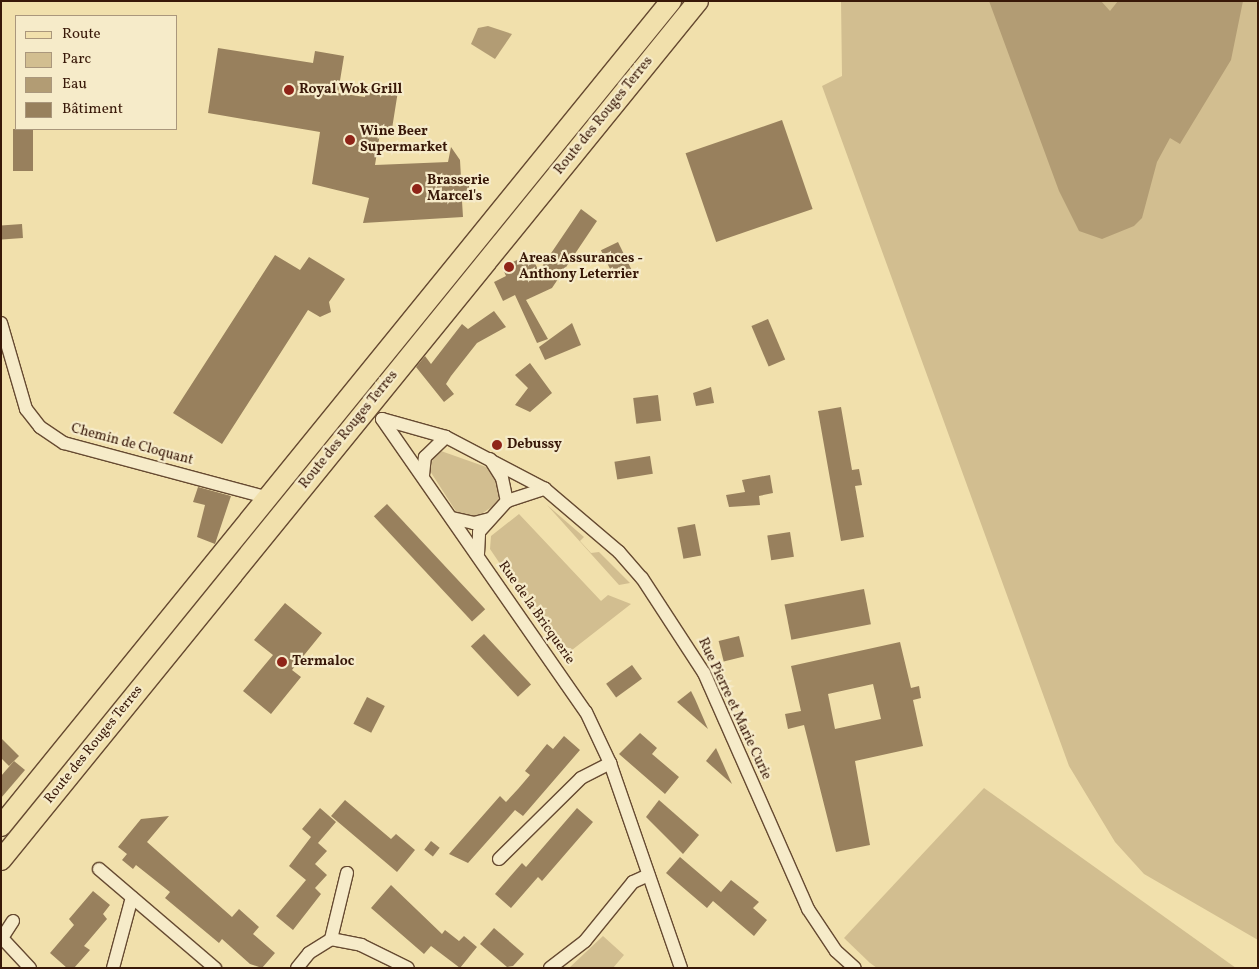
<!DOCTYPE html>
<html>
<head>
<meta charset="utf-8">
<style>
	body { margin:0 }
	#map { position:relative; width:1259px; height:969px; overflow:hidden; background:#f1e0ac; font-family:Vollkorn,serif }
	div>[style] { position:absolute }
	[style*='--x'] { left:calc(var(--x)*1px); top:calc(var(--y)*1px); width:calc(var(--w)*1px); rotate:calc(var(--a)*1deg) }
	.green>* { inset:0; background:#d2be90 }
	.water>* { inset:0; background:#b29c74 }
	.building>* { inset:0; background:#98805d; transform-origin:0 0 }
	.roads { filter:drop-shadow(1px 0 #664a31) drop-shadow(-1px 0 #664a31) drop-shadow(0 1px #664a31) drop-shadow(0 -1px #664a31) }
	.minor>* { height:12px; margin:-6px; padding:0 6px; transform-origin:6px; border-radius:6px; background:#f6ebc9 }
	.primary>* { height:20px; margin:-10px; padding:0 10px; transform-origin:10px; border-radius:10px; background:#f1e0ac }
	.dots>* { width:14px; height:14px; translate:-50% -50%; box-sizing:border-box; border:2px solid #f6ebc9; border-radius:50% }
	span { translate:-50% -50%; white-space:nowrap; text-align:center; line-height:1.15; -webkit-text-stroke:4.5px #f6ebc9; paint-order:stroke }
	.poi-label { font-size:14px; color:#381808; font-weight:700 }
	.left { translate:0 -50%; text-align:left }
	.street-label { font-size:14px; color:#381808 }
	.frame { position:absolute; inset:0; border:2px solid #381808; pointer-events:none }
	.legend { position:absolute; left:15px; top:15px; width:162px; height:115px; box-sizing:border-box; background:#f6ebc9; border:1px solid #aa977c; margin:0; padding:6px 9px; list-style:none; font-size:15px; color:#381808 }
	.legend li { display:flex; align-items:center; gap:10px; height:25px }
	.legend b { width:25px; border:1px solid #aa977c }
</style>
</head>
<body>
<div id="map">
	<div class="green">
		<div style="clip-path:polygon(841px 1px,1258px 1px,1258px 940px,1144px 874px,1115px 842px,1069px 766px,822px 86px,842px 76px)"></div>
		<div style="clip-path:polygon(441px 451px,489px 468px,499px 482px,499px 502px,477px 517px,457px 513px,430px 471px,433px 458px)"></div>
		<div style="clip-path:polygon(547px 505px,584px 537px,580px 541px,591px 553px,599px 552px,630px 583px,619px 585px)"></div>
		<div style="clip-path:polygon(519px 514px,601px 601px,608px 595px,631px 604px,563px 657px,490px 549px,491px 536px)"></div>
		<div style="clip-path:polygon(984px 788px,1236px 968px,877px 968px,870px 963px,844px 938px)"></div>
		<div style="clip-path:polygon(603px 936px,624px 955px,613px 968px,569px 968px)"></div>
	</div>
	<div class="water">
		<div style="clip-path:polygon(989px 1px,1101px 1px,1110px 11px,1118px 1px,1243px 1px,1231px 60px,1180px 144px,1170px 138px,1157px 162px,1142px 218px,1134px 226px,1102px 239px,1079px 231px,1059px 191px)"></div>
		<div style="clip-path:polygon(488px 26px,512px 34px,495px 59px,471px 44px,478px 28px)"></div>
	</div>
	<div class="building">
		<div style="clip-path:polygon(218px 48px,313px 63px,315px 51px,344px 56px,338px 93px,365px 97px,366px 85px,398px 91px,391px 135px,380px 133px,375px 165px,448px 162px,451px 147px,460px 160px,461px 178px,469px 184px,469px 193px,462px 201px,463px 217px,363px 223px,369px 198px,312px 184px,320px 132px,208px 113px)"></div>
		<div style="left:782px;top:120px;width:94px;height:102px;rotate:71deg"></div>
		<div style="left:13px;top:129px;width:20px;height:42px"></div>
		<div style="clip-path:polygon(581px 209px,597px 221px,552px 288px,526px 300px,548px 339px,537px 343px,515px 295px,503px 301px,494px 282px,506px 276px,502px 267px,530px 254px,539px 271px)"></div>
		<div style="left:22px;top:224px;width:14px;height:21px;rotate:86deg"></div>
		<div style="left:618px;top:242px;width:30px;height:19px;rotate:64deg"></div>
		<div style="clip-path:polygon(275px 255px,300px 270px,309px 257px,345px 279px,329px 302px,331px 312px,320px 317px,308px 310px,222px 444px,173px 413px)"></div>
		<div style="clip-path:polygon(494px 311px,506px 327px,477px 343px,451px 376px,446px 384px,454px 394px,444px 402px,416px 367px,425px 356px,431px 364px,462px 324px,468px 329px)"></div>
		<div style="left:768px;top:319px;width:44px;height:18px;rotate:67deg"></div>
		<div style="clip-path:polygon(572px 323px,581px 345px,545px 360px,539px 347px)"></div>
		<div style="clip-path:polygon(530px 363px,552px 393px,530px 412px,515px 405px,528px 388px,515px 375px)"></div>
		<div style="clip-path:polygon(711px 387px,714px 403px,696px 406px,693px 393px)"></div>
		<div style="left:658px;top:395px;width:26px;height:25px;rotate:83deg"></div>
		<div style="clip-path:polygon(841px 407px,852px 470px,859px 469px,862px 485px,855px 486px,864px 537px,841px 541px,818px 411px)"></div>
		<div style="left:650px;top:456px;width:18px;height:36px;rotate:81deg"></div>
		<div style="clip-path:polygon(770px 475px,773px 493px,759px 496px,760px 505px,729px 507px,726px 495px,745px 492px,742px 480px)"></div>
		<div style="clip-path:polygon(198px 487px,231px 496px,215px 544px,197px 537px,205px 505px,193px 502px)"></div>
		<div style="left:387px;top:504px;width:144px;height:18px;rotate:47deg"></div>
		<div style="left:695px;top:524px;width:32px;height:18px;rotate:79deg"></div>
		<div style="left:790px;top:532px;width:25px;height:23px;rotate:81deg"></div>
		<div style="left:864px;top:589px;width:36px;height:81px;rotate:79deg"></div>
		<div style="clip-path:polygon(285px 603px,322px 633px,292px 670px,301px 677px,271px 714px,243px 691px,273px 655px,254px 640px)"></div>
		<div style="left:484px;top:634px;width:69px;height:18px;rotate:47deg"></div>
		<div style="left:739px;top:636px;width:21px;height:21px;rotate:76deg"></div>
		<div style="clip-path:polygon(evenodd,900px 642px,911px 688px,919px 686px,921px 698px,913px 700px,923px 746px,855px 761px,870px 845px,836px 852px,804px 725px,788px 729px,785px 714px,801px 711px,791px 666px,900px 642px,873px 684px,881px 719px,835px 729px,828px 694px,873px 684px)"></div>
		<div style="left:632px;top:665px;width:17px;height:32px;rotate:54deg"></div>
		<div style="clip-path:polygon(691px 691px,695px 699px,708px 729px,677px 702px)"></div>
		<div style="left:367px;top:697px;width:20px;height:30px;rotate:27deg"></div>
		<div style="clip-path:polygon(640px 733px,657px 748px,652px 754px,679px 777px,665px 794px,619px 754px)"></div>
		<div style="clip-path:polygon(564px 736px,580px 750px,523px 816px,515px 810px,468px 863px,449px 854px,500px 796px,506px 802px,518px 789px,530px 775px,525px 771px,547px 744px,553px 749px)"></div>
		<div style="clip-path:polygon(1px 738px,19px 756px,9px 766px,1px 758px)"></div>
		<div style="clip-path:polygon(716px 748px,732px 784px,706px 761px)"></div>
		<div style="clip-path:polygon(14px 761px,25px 770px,1px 798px,1px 776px)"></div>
		<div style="clip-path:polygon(345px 800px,391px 839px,396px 834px,415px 850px,397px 872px,331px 816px)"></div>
		<div style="clip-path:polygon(659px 800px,699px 835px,683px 854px,646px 817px)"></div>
		<div style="clip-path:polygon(320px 808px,336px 822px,318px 843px,327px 851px,315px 864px,327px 875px,315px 888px,321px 894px,293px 930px,276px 916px,306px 880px,289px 866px,311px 837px,302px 829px)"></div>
		<div style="clip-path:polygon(577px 808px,593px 822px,542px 881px,538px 877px,511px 908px,495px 894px,522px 863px,526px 867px)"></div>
		<div style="clip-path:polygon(169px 816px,147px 842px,232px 917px,239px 909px,259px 927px,253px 934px,275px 953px,262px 968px,250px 964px,222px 939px,219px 943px,165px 898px,170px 892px,136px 865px,133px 869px,122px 860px,127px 854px,118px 847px,141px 819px)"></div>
		<div style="left:431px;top:841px;width:11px;height:11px;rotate:38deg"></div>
		<div style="clip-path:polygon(680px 857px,721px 892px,731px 880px,759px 902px,753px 908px,767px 920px,754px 936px,713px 901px,707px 908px,666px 873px)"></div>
		<div style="clip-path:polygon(391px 885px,442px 934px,445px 930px,459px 941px,464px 936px,477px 947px,460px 968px,431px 946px,424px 954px,371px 908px)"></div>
		<div style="clip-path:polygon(93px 891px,110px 905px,103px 914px,107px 919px,84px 946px,90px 950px,74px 968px,67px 968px,50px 953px,74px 925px,69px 919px)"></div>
		<div style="clip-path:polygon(494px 928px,524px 954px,513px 966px,507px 967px,480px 944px)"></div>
	</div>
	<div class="roads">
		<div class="minor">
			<div style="--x:1;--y:323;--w:90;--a:73.8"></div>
			<div style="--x:26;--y:409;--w:23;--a:52"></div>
			<div style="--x:40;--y:427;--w:29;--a:34"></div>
			<div style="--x:64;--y:443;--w:212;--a:15"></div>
			<div style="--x:382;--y:419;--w:66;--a:15.7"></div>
			<div style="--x:446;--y:437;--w:112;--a:27.7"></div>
			<div style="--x:545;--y:489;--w:97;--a:40.4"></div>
			<div style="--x:619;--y:552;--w:35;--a:49"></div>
			<div style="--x:642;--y:578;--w:113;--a:56.9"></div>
			<div style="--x:704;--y:673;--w:258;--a:66.2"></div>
			<div style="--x:808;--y:909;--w:50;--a:56.3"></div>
			<div style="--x:836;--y:951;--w:25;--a:42"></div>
			<div style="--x:382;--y:419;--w:357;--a:55.2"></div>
			<div style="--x:586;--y:712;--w:56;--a:64.8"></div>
			<div style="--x:610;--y:763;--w:217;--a:70.9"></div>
			<div style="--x:490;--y:459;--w:22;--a:58"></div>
			<div style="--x:502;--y:478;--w:24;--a:78"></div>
			<div style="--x:423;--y:475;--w:18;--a:-84"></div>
			<div style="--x:425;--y:457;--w:29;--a:-44"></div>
			<div style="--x:452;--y:518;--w:23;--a:13"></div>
			<div style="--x:474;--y:523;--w:16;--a:-14"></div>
			<div style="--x:478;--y:554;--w:22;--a:-87"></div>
			<div style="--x:479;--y:532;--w:42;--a:-47.9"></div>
			<div style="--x:507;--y:501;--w:40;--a:-18"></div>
			<div style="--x:499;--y:859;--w:115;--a:-44.6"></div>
			<div style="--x:581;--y:778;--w:33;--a:-27"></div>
			<div style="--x:99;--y:869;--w:153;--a:40.5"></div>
			<div style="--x:13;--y:921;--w:20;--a:123"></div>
			<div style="--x:2;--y:938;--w:41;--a:47"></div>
			<div style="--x:331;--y:939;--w:68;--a:-76.4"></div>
			<div style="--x:113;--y:968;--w:73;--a:-75"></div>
			<div style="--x:297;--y:968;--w:19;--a:-51"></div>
			<div style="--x:309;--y:953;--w:26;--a:-32"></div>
			<div style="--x:331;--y:939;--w:31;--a:11"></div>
			<div style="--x:361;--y:945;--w:52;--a:26.1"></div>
			<div style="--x:550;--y:968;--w:44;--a:-37.6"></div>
			<div style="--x:585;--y:941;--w:76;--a:-50.9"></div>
			<div style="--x:633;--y:882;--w:17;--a:-24"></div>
		</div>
		<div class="primary">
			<div style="--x:1;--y:826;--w:1063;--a:-50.92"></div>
			<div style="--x:1;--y:860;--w:1106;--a:-50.94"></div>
		</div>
	</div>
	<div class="dots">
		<div style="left:289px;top:90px;background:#8f2418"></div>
		<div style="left:350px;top:140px;background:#8f2418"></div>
		<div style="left:417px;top:189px;background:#8f2418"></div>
		<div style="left:509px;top:267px;background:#8f2418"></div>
		<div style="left:497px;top:445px;background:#8f2418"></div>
		<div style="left:282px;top:662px;background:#8f2418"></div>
	</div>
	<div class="poi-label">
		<span class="left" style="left:299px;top:90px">Royal Wok Grill</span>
		<span class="left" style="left:360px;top:140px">Wine Beer<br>Supermarket</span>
		<span class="left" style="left:427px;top:189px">Brasserie<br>Marcel's</span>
		<span class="left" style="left:519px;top:267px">Areas Assurances -<br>Anthony Leterrier</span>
		<span class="left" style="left:507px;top:445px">Debussy</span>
		<span class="left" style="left:292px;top:662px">Termaloc</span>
	</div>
	<div class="street-label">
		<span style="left:604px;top:116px;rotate:-51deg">Route des Rouges Terres</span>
		<span style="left:349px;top:430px;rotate:-51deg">Route des Rouges Terres</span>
		<span style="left:132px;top:445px;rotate:15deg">Chemin de Cloquant</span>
		<span style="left:536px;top:613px;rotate:55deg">Rue de la Bricquerie</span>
		<span style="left:734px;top:709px;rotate:65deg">Rue Pierre et Marie Curie</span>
		<span style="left:94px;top:745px;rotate:-51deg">Route des Rouges Terres</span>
	</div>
	<div class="frame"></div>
	<ul class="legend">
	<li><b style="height:6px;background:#f1e0ac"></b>Route</li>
	<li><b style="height:14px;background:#d2be90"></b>Parc</li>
	<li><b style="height:14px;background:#b29c74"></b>Eau</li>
	<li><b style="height:14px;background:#98805d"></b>Bâtiment</li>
	</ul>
</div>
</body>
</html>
